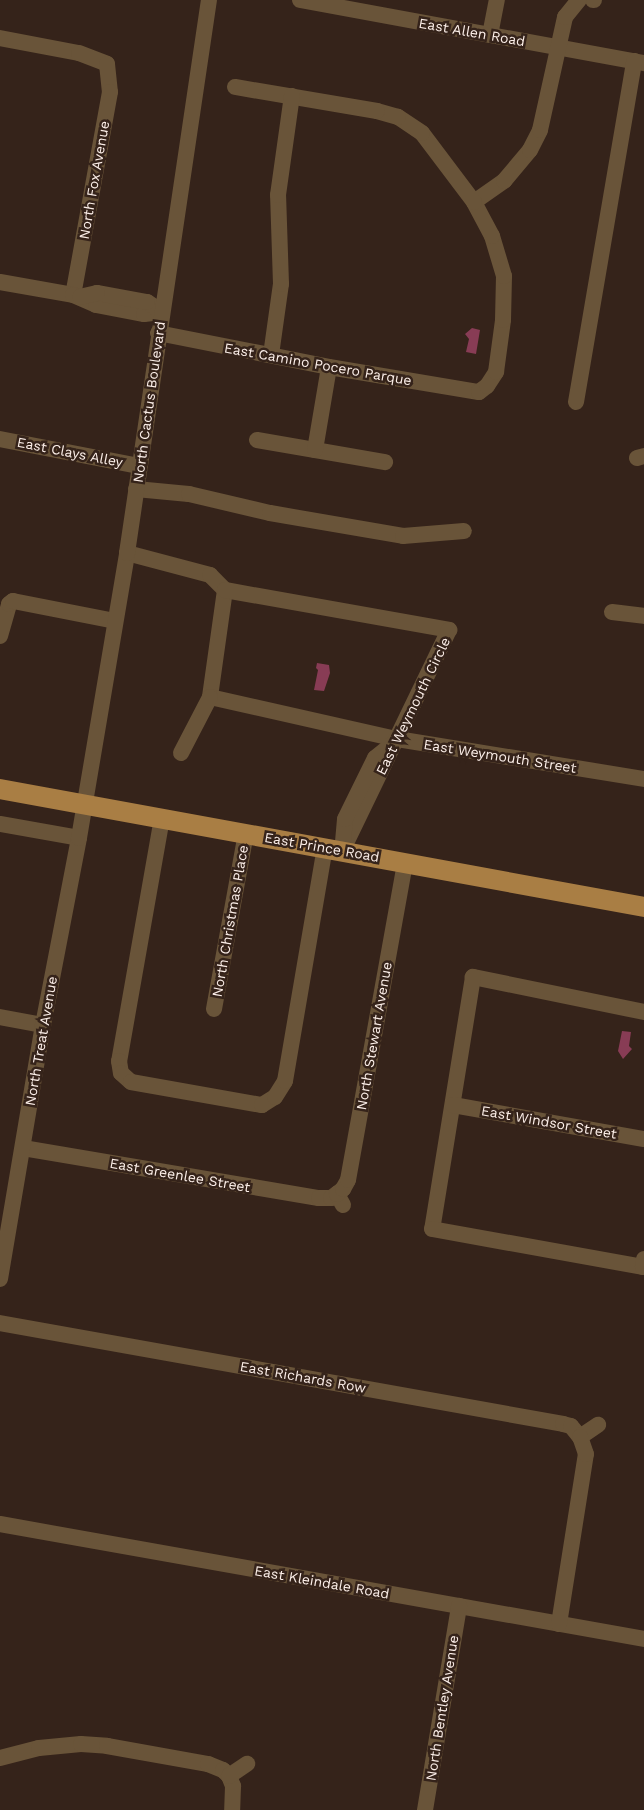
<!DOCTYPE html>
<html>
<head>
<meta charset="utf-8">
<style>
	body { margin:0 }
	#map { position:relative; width:644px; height:1810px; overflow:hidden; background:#35231a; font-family:"Work Sans",sans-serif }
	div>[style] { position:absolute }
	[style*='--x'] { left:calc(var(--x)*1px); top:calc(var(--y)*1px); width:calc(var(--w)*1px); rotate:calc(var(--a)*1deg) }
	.water>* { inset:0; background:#883c55 }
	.minor>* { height:16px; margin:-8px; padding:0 8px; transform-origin:8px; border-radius:8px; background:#695439 }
	.major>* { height:20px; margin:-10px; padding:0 10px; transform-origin:10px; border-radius:10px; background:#a97e44 }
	span { translate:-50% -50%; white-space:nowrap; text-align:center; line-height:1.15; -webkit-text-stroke:5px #35231a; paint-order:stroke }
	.street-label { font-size:14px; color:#fcefe9 }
</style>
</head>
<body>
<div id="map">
	<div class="water">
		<div style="clip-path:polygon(472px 328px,480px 330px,476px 354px,466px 352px,469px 339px,465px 334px)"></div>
		<div style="clip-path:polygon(317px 663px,329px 665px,330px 673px,324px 691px,314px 690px,318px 670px,316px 668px)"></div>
		<div style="clip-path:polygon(622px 1031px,631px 1032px,629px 1046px,632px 1049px,623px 1059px,618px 1051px)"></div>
	</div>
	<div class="minor">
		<div style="--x:300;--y:0;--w:350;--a:10.4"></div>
		<div style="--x:593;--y:0;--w:1;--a:0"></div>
		<div style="--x:490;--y:35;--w:36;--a:-79"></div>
		<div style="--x:0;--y:38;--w:80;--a:10.8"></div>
		<div style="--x:79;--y:53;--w:30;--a:21"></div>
		<div style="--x:107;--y:64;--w:28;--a:84"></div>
		<div style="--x:110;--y:92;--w:206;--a:100.3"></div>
		<div style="--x:474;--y:202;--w:37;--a:-35"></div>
		<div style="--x:504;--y:181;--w:40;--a:-50"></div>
		<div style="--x:530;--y:150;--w:22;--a:-63"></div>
		<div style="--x:540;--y:130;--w:116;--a:-77.5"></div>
		<div style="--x:565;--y:17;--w:22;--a:-51"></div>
		<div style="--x:0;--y:282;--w:74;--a:10.1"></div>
		<div style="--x:73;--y:295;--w:25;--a:23"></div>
		<div style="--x:96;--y:305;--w:49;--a:10.6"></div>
		<div style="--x:144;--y:314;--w:18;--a:-6"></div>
		<div style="--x:162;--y:312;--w:18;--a:-146"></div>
		<div style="--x:147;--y:302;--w:51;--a:-169.8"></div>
		<div style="--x:97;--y:293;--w:17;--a:167"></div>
		<div style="--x:158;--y:333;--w:174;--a:11.2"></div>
		<div style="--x:329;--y:367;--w:152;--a:9.5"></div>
		<div style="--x:479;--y:392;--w:10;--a:-37"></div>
		<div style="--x:487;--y:386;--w:17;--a:-57"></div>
		<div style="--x:496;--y:372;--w:52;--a:-82.3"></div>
		<div style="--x:503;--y:320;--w:44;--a:-88.7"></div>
		<div style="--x:504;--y:276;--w:42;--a:-106.7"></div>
		<div style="--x:492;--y:236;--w:38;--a:-118"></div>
		<div style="--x:474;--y:202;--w:86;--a:-127"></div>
		<div style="--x:422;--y:133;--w:29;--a:-146"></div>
		<div style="--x:398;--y:117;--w:22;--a:-164"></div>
		<div style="--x:377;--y:111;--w:144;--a:-170.4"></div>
		<div style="--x:271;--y:355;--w:72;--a:-82"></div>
		<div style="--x:281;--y:284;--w:89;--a:-91.9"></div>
		<div style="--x:278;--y:195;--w:100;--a:-82"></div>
		<div style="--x:576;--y:402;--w:346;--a:-80.3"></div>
		<div style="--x:0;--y:439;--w:142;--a:11"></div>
		<div style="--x:257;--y:440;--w:130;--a:9.8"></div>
		<div style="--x:315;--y:450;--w:84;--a:-80.4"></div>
		<div style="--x:637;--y:458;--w:7;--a:-16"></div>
		<div style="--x:136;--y:489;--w:53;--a:5.4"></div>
		<div style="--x:189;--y:494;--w:83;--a:13.2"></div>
		<div style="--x:270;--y:513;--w:135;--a:9.8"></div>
		<div style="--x:403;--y:536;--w:61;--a:-4.7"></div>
		<div style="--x:127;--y:553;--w:86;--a:14.8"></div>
		<div style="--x:210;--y:575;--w:21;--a:45"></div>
		<div style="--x:225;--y:590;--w:108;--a:98"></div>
		<div style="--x:210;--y:697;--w:192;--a:12.7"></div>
		<div style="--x:397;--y:739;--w:250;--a:9.2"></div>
		<div style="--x:225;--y:590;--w:228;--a:10.1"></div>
		<div style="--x:449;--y:630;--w:246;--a:115.8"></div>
		<div style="--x:612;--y:612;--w:32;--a:7"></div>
		<div style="--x:0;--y:636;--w:33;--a:-74"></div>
		<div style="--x:9;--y:604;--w:5;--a:-37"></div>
		<div style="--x:13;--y:601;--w:104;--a:11.1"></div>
		<div style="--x:181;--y:753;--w:63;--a:-62.6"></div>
		<div style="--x:162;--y:818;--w:247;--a:100"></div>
		<div style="--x:119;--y:1061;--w:12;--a:81"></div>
		<div style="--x:121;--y:1073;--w:13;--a:42"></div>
		<div style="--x:131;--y:1082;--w:133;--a:10"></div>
		<div style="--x:262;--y:1105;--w:15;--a:-32"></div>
		<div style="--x:275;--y:1097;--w:19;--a:-58"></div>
		<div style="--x:285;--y:1081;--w:236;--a:-80.3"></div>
		<div style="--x:0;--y:824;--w:80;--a:10"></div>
		<div style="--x:343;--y:842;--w:23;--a:-85"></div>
		<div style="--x:345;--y:819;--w:68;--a:-63.8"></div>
		<div style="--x:375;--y:758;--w:22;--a:-39"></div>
		<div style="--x:214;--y:1009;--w:179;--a:-79.7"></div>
		<div style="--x:644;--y:1012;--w:175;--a:-168.4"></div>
		<div style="--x:473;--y:977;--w:255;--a:99.2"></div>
		<div style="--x:432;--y:1229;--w:214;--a:10.2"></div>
		<div style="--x:643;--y:1267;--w:8;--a:-83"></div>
		<div style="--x:0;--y:1017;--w:44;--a:10.5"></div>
		<div style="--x:453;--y:1105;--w:194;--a:10.1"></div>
		<div style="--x:23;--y:1148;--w:300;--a:9.6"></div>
		<div style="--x:319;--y:1198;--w:12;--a:0"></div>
		<div style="--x:331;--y:1198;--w:7;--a:-34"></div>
		<div style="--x:343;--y:1205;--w:13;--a:-119"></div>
		<div style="--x:337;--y:1194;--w:8;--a:-40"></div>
		<div style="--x:343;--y:1189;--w:10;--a:-61"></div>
		<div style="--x:348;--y:1180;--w:323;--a:-79.8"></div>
		<div style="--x:0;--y:1279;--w:258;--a:-80.4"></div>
		<div style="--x:43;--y:1025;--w:190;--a:-79.1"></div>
		<div style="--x:79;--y:838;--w:289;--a:-80.4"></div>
		<div style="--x:127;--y:553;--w:559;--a:-81.57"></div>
		<div style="--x:0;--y:1323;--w:572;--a:10.17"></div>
		<div style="--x:563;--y:1424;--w:8;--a:14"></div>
		<div style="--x:571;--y:1426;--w:14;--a:51"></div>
		<div style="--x:580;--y:1437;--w:22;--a:-34"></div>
		<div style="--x:0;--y:1524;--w:654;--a:10.12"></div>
		<div style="--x:559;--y:1624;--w:172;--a:-81"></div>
		<div style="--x:586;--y:1454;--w:18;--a:-109"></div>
		<div style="--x:0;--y:1758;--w:40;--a:-14.4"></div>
		<div style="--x:39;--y:1748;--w:42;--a:-5.4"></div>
		<div style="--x:81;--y:1744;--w:26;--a:4"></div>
		<div style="--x:107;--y:1746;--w:103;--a:10.1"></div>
		<div style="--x:208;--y:1764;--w:16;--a:22"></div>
		<div style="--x:223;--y:1770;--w:8;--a:45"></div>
		<div style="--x:229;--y:1776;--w:11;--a:68"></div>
		<div style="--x:233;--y:1786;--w:24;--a:92"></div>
		<div style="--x:229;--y:1776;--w:22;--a:-34"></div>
		<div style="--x:425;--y:1810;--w:207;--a:-80.5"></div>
	</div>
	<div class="major">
		<div style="--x:0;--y:789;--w:655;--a:10.38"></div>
	</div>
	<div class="street-label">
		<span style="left:472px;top:32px;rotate:10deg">East Allen Road</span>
		<span style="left:94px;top:180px;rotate:-80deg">North Fox Avenue</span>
		<span style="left:318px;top:364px;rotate:10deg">East Camino Pocero Parque</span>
		<span style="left:149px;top:402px;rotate:-82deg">North Cactus Boulevard</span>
		<span style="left:70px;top:452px;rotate:11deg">East Clays Alley</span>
		<span style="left:413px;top:706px;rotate:-64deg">East Weymouth Circle</span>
		<span style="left:500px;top:756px;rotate:9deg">East Weymouth Street</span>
		<span style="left:322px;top:847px;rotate:10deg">East Prince Road</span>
		<span style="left:230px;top:921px;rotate:-80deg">North Christmas Place</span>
		<span style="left:374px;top:1036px;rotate:-80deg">North Stewart Avenue</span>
		<span style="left:41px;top:1041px;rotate:-80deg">North Treat Avenue</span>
		<span style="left:549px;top:1122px;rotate:10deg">East Windsor Street</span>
		<span style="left:180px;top:1175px;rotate:10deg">East Greenlee Street</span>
		<span style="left:303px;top:1377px;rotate:10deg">East Richards Row</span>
		<span style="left:322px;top:1582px;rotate:10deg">East Kleindale Road</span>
		<span style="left:442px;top:1708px;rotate:-81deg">North Bentley Avenue</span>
	</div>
</div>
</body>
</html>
